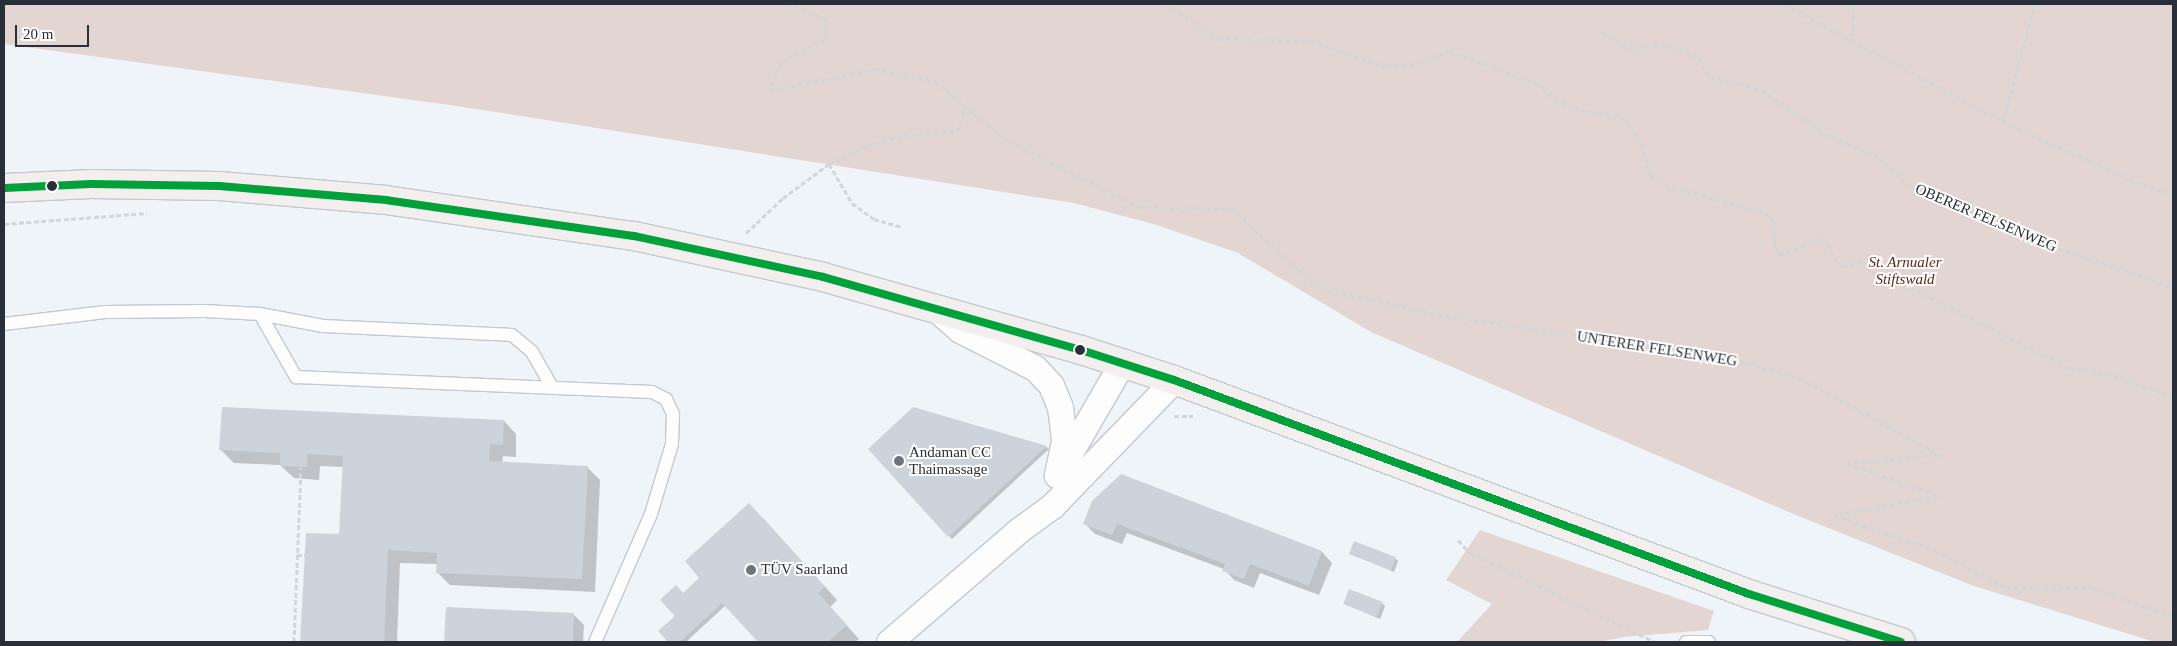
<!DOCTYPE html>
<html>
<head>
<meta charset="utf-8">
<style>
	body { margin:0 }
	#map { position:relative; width:2177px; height:646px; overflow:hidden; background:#eff4f9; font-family:"Times New Roman",serif }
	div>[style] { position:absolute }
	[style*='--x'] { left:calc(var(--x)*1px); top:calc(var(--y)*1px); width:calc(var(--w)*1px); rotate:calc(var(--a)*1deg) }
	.green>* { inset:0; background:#e3d5d2 }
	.shadow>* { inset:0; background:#0003 }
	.building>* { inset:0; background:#cdd3da; transform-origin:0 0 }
	.path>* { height:3px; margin-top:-1.5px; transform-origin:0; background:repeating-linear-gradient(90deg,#d4d5d7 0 5px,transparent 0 7.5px) }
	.roads { filter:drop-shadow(1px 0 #c3c9d0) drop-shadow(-1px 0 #c3c9d0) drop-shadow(0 1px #c3c9d0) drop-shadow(0 -1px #c3c9d0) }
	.service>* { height:12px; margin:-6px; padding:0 6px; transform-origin:6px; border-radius:6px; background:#fdfdfe }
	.minor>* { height:25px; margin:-12.5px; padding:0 12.5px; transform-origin:12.5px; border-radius:12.5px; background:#fdfdfe }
	.primary>* { height:28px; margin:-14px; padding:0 14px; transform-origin:14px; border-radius:14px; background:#f3efee }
	.bus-1>* { height:8px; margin:-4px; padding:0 4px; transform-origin:4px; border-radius:4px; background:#00a13a }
	.dots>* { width:14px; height:14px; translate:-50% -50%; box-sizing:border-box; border:2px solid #fff; border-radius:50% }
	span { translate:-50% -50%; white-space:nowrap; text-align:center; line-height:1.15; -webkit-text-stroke:4px #fff; paint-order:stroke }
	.street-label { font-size:15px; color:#282f38 }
	.park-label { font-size:15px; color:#612615; font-style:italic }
	.poi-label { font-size:15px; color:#282f38 }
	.left { translate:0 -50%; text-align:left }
	.frame { position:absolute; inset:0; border:5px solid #282f38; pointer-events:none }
	.scale { position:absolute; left:15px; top:25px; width:74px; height:22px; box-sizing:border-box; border:2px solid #282f38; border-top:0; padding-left:6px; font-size:15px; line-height:18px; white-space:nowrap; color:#282f38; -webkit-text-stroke:4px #fff; paint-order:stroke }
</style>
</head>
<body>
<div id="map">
	<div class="green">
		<div style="clip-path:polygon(4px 4px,2173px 4px,2173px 642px,2155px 642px,1974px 586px,1798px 516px,1371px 332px,1238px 253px,1157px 225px,1074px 203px,457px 106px,4px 44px)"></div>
		<div style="clip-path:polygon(1480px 530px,1714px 611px,1708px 630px,1624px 637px,1598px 642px,1457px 642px,1492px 604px,1446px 580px)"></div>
	</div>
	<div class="shadow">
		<div style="clip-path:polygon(913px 408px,1046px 447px,1049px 449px,952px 539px,870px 449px)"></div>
		<div style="clip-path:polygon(504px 421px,516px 434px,516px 457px,503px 456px,502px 463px,587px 467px,600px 480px,595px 592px,450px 585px,437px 572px,438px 564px,400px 563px,397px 642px,302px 642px,307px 534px,340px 536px,344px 467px,320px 466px,319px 480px,294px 478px,280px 465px,234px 463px,221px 450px)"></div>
		<div style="clip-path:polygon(1121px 476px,1322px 552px,1332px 563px,1319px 595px,1260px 573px,1254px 588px,1234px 580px,1224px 569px,1127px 533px,1122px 544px,1095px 534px,1085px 524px)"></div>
		<div style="clip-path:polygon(762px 517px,837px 600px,830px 607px,859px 639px,855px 642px,760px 642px,726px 605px,686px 642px,670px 642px,660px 631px,677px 616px,683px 595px)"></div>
		<div style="clip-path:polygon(1351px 554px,1395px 558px,1398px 561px,1394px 572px)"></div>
		<div style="clip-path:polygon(1382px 603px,1385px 606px,1380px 619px,1345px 604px)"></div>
		<div style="clip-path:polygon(447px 608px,574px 615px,584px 625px,583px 642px,445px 642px)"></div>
	</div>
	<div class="building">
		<div style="clip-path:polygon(222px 407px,504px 420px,503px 445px,490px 444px,489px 461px,588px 466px,582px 579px,436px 573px,437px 553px,388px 550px,384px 642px,300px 642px,306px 533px,339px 534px,343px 456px,307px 454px,307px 467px,280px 466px,280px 453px,219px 450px)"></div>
		<div style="clip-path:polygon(913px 407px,1047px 446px,948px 537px,868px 449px)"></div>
		<div style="clip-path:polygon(1121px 474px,1322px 551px,1309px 586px,1250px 564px,1244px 579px,1222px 571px,1225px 564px,1117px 524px,1112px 535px,1083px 524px,1092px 501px)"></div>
		<div style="clip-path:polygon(749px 503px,825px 587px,818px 593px,847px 625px,828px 642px,758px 642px,722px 603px,680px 642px,668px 642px,658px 631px,675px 616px,660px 600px,676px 585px,683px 593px,699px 578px,685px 561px)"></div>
		<div style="left:1354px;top:541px;width:45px;height:14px;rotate:21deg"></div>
		<div style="left:1349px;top:589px;width:36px;height:16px;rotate:21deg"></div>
		<div style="clip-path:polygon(446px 607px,574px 613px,573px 642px,444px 642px)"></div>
	</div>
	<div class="path">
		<div style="--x:787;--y:4;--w:41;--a:19.7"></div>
		<div style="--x:826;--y:18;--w:21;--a:90"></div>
		<div style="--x:826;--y:39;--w:49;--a:153.4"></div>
		<div style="--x:782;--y:61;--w:33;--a:113"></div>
		<div style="--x:769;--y:91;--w:107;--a:-11.8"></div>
		<div style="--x:874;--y:69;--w:62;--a:11.1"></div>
		<div style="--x:935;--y:81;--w:89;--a:40"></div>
		<div style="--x:1003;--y:138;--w:153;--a:26.9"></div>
		<div style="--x:1139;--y:207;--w:93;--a:1.2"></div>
		<div style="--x:1232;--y:209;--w:119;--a:42.3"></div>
		<div style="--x:1320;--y:289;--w:135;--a:12"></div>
		<div style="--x:1452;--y:317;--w:277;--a:8.3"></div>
		<div style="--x:1726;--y:357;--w:77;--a:15.8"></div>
		<div style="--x:1800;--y:378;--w:160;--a:28.8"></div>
		<div style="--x:1940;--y:455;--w:93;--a:175.1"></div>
		<div style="--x:1847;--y:463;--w:98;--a:19.7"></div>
		<div style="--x:1939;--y:496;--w:107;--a:169.7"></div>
		<div style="--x:1834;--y:515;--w:106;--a:19.3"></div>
		<div style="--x:1934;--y:550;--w:81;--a:27.8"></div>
		<div style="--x:2006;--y:588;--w:85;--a:-0.7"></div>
		<div style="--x:2091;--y:587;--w:87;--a:19.5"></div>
		<div style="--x:1166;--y:4;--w:63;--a:33.9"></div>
		<div style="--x:1218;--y:39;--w:93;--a:1.2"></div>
		<div style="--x:1311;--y:41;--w:80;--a:18.9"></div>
		<div style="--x:1387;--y:67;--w:23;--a:-5"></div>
		<div style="--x:1410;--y:65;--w:41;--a:-19.7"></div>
		<div style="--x:1449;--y:51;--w:94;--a:20"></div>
		<div style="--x:1537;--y:83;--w:24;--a:45"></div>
		<div style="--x:1554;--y:100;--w:31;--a:19"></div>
		<div style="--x:1583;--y:110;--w:44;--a:11.8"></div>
		<div style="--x:1626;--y:119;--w:28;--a:58"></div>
		<div style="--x:1641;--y:143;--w:33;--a:74"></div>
		<div style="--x:1650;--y:175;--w:18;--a:34"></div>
		<div style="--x:1665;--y:185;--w:105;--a:15.5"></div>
		<div style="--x:1766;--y:213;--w:13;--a:51"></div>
		<div style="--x:1774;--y:223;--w:21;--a:90"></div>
		<div style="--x:1774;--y:244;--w:13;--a:61"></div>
		<div style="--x:1780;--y:255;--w:43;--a:-23"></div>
		<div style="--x:1820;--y:238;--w:10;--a:37"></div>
		<div style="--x:1828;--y:244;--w:15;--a:70"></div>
		<div style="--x:1833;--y:258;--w:13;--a:39"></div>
		<div style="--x:1843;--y:266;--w:20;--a:-15"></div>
		<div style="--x:1862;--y:261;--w:15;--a:48"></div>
		<div style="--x:1872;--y:272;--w:33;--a:21"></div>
		<div style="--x:1903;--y:284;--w:186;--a:26.8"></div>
		<div style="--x:2069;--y:368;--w:45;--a:9"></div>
		<div style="--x:2113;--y:375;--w:64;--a:20.1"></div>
		<div style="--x:1784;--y:4;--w:249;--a:28.3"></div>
		<div style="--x:2003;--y:122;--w:122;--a:-74.8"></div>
		<div style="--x:1603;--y:33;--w:31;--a:31"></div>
		<div style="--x:1630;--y:49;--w:25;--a:-12"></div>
		<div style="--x:1654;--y:44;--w:25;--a:9"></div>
		<div style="--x:1679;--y:48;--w:21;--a:28"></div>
		<div style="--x:1698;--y:58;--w:22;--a:58"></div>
		<div style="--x:1710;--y:77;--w:54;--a:14"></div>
		<div style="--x:1762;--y:90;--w:77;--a:34.9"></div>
		<div style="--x:1825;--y:134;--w:59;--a:24"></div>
		<div style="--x:1879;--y:158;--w:45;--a:42.3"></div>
		<div style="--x:1912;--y:188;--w:152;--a:22.5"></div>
		<div style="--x:2052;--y:246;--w:128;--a:18.7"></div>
		<div style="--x:1852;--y:43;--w:39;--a:-87"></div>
		<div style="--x:2003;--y:122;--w:138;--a:24.3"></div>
		<div style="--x:2129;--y:179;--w:46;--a:18.8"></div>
		<div style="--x:829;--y:164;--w:45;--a:59.5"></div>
		<div style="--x:852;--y:203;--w:27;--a:36"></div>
		<div style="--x:874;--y:219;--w:29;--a:16"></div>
		<div style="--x:4;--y:224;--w:143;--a:-4.4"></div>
		<div style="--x:746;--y:233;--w:51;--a:-43.4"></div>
		<div style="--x:783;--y:198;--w:57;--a:-36.5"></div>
		<div style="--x:829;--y:164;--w:43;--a:-24.8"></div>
		<div style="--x:868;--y:146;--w:38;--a:-17"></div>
		<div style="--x:904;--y:135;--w:54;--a:-4.2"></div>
		<div style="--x:958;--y:131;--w:24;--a:-73"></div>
		<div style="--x:1174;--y:416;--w:19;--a:0"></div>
		<div style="--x:1458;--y:540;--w:18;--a:47"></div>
		<div style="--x:1470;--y:553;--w:205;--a:25.7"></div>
		<div style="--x:297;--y:555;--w:8;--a:0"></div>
		<div style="--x:294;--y:642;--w:175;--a:-87.7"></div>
	</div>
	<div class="roads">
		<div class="service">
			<div style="--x:260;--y:314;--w:73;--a:60.3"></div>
			<div style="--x:296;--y:377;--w:356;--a:2.4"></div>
			<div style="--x:652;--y:392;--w:16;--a:27"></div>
			<div style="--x:666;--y:399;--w:17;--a:65"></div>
			<div style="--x:673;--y:414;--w:30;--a:92"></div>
			<div style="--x:672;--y:444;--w:73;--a:106.7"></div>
			<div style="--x:651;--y:514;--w:140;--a:113.6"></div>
			<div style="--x:4;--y:324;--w:102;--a:-6.8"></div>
			<div style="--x:105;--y:312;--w:100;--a:-0.6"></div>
			<div style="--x:205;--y:311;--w:55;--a:3.1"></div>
			<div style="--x:260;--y:314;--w:64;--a:10.8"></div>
			<div style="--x:323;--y:326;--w:189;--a:2.7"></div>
			<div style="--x:512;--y:335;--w:26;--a:40"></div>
			<div style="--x:532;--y:352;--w:40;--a:60.3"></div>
			<div style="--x:1686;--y:642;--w:23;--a:0"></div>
		</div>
		<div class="minor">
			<div style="--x:936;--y:309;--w:32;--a:41"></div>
			<div style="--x:960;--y:330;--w:84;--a:26.9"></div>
			<div style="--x:1035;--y:368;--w:23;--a:47"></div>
			<div style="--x:1051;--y:385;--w:24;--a:68"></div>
			<div style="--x:1060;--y:407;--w:34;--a:83"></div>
			<div style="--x:1064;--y:441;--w:35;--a:102"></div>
			<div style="--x:1064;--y:463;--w:116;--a:-59.9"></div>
			<div style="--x:889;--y:642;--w:172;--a:-40.7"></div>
			<div style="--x:1019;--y:530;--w:41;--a:-36"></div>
			<div style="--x:1052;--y:506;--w:175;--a:-45.9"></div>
		</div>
		<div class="primary">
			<div style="--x:4;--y:188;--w:87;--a:-2.6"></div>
			<div style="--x:91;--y:184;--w:128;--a:0.9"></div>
			<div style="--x:219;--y:186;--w:168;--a:4.8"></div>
			<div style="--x:386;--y:200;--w:251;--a:8.3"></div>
			<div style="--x:634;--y:236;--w:193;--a:12.2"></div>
			<div style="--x:823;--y:277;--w:268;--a:15.8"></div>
			<div style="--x:1081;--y:350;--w:98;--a:17.9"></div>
			<div style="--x:1174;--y:380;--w:614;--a:20.41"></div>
			<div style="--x:1749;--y:594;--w:159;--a:17.5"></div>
		</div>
	</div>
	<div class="bus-1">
		<div style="--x:4;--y:188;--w:87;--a:-2.6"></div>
		<div style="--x:91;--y:184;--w:128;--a:0.9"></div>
		<div style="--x:219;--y:186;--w:168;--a:4.8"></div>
		<div style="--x:386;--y:200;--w:251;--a:8.3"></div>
		<div style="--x:634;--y:236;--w:193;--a:12.2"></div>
		<div style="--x:823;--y:277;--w:268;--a:15.8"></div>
		<div style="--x:1081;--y:350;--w:98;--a:17.9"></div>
		<div style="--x:1174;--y:380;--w:614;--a:20.41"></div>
		<div style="--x:1749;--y:594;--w:159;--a:17.5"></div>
	</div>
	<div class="dots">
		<div style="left:52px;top:186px;background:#282f38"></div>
		<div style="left:1080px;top:350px;background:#282f38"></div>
		<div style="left:899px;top:461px;background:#6e747c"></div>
		<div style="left:751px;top:570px;background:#6e747c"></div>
	</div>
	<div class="street-label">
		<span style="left:1986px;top:218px;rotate:23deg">OBERER FELSENWEG</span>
		<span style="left:1657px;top:349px;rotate:9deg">UNTERER FELSENWEG</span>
	</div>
	<div class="park-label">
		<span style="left:1905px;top:271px">St. Arnualer<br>Stiftswald</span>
	</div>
	<div class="poi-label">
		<span class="left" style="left:909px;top:461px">Andaman CC<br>Thaimassage</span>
		<span class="left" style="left:761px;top:570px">TÜV Saarland</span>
	</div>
	<div class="frame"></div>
	<div class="scale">20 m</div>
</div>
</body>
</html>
